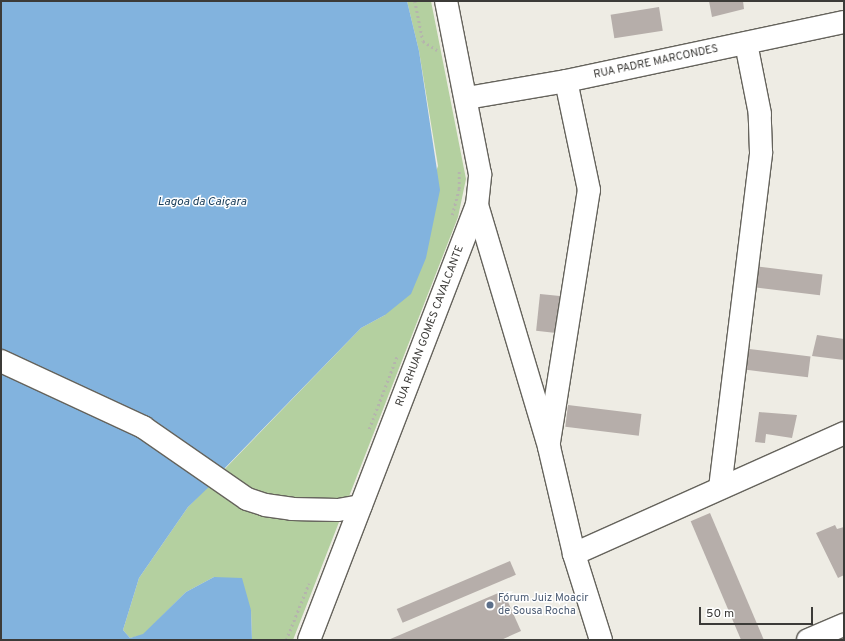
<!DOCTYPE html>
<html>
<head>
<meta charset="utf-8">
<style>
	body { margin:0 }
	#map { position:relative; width:845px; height:641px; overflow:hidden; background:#eeece4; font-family:Overpass,sans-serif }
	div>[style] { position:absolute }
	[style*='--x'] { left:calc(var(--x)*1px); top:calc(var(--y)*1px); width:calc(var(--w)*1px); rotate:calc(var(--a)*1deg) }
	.green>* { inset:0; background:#b4d0a0 }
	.water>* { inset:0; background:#82b3de }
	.building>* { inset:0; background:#b6aeaa; transform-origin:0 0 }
	.path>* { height:2.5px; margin-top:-1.25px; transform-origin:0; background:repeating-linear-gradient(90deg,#b5b4ad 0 2px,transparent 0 5px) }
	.roads { filter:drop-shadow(1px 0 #65635c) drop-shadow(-1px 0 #65635c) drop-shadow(0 1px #65635c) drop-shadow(0 -1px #65635c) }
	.minor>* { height:22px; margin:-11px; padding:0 11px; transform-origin:11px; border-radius:11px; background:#fff }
	.dots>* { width:11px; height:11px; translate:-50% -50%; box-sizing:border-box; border:2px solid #fff; border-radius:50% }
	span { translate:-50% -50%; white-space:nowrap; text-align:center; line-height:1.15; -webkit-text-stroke:3px #fff; paint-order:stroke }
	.street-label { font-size:11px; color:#3c3b38 }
	.service-label { font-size:11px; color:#4e5e75 }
	.left { translate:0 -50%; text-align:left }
	.water-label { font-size:12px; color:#153a57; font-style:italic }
	.frame { position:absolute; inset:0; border:2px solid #3c3b38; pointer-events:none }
	.scale { position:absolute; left:699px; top:607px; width:114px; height:18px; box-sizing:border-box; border:2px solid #3c3b38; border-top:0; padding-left:5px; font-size:12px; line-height:14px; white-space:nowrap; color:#3c3b38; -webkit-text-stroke:3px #fff; paint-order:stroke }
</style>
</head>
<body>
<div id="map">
	<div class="green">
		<div style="clip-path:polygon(407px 1px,431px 1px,466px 179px,458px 217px,293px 640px,252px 640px,251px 610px,214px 577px,186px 592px,143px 635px,130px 638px,123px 630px,139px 578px,188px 507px,361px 328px,385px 315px,438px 166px,419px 51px)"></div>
	</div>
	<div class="water">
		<div style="clip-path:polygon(1px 1px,407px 1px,419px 51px,440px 190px,426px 258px,411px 294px,385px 315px,361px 328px,222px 471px,168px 430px,122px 405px,1px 350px)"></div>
		<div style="clip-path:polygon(1px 372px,139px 432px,214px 482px,188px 507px,139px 578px,123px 630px,130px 638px,143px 634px,186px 592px,214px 577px,242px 578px,251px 610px,252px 640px,1px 640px)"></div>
	</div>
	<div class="building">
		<div style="clip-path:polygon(709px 1px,743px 1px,744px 9px,712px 17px)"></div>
		<div style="left:659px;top:7px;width:24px;height:49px;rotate:81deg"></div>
		<div style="left:753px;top:266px;width:70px;height:21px;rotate:7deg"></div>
		<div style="left:540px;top:294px;width:20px;height:37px;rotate:6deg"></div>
		<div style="clip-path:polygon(817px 335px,844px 339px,844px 360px,812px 356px)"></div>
		<div style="left:741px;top:348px;width:70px;height:21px;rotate:7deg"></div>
		<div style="left:568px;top:405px;width:74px;height:22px;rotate:7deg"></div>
		<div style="clip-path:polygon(759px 412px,797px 415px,792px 438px,766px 434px,765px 443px,755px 442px)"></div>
		<div style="left:710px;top:513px;width:138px;height:21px;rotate:67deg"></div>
		<div style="clip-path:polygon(835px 525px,837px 529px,844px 527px,844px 575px,838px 578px,816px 533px)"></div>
		<div style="left:510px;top:561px;width:15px;height:123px;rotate:67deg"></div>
		<div style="clip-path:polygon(503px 591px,521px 631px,501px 640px,388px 640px)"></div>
	</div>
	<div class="path">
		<div style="--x:415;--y:1;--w:41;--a:78.7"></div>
		<div style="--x:423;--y:41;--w:17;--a:33"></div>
		<div style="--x:452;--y:215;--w:27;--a:-75"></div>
		<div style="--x:459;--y:189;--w:18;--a:-90"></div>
		<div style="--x:369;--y:429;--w:78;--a:-69"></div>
		<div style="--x:286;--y:640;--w:61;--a:-68"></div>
	</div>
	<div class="roads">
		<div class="minor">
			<div style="--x:467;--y:98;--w:100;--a:-9.7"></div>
			<div style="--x:566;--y:81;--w:284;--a:-12"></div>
			<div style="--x:477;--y:205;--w:252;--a:73.4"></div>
			<div style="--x:549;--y:447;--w:110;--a:76.8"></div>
			<div style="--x:574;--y:554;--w:90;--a:72.6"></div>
			<div style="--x:1;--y:361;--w:157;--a:24.9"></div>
			<div style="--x:143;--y:427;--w:126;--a:34.7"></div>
			<div style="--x:247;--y:499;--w:19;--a:18"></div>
			<div style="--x:265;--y:505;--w:27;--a:8"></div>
			<div style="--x:292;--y:509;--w:46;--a:1.2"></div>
			<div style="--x:338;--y:510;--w:23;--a:-10"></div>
			<div style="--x:549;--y:442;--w:255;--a:-81"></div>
			<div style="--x:589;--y:190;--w:111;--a:-101.9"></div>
			<div style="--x:720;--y:488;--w:338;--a:-83"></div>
			<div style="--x:761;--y:152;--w:38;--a:-92"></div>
			<div style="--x:760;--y:114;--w:72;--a:-101.2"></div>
			<div style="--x:574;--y:554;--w:296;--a:-24.1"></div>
			<div style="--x:309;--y:640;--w:466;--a:-68.9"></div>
			<div style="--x:477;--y:205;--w:31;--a:-84"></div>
			<div style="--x:480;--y:174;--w:176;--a:-101.1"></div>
			<div style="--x:808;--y:640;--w:39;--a:-23"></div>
		</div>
	</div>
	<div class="dots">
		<div style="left:490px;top:605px;background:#5c6f8a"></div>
	</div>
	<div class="street-label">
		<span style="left:656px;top:62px;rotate:-12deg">RUA PADRE MARCONDES</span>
		<span style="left:430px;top:326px;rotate:-69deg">RUA RHUAN GOMES CAVALCANTE</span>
	</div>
	<div class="service-label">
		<span class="left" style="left:498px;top:605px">Fórum Juiz Moacir<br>de Sousa Rocha</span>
	</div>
	<div class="water-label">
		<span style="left:202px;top:203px">Lagoa da Caiçara</span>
	</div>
	<div class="frame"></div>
	<div class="scale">50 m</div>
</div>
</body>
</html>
